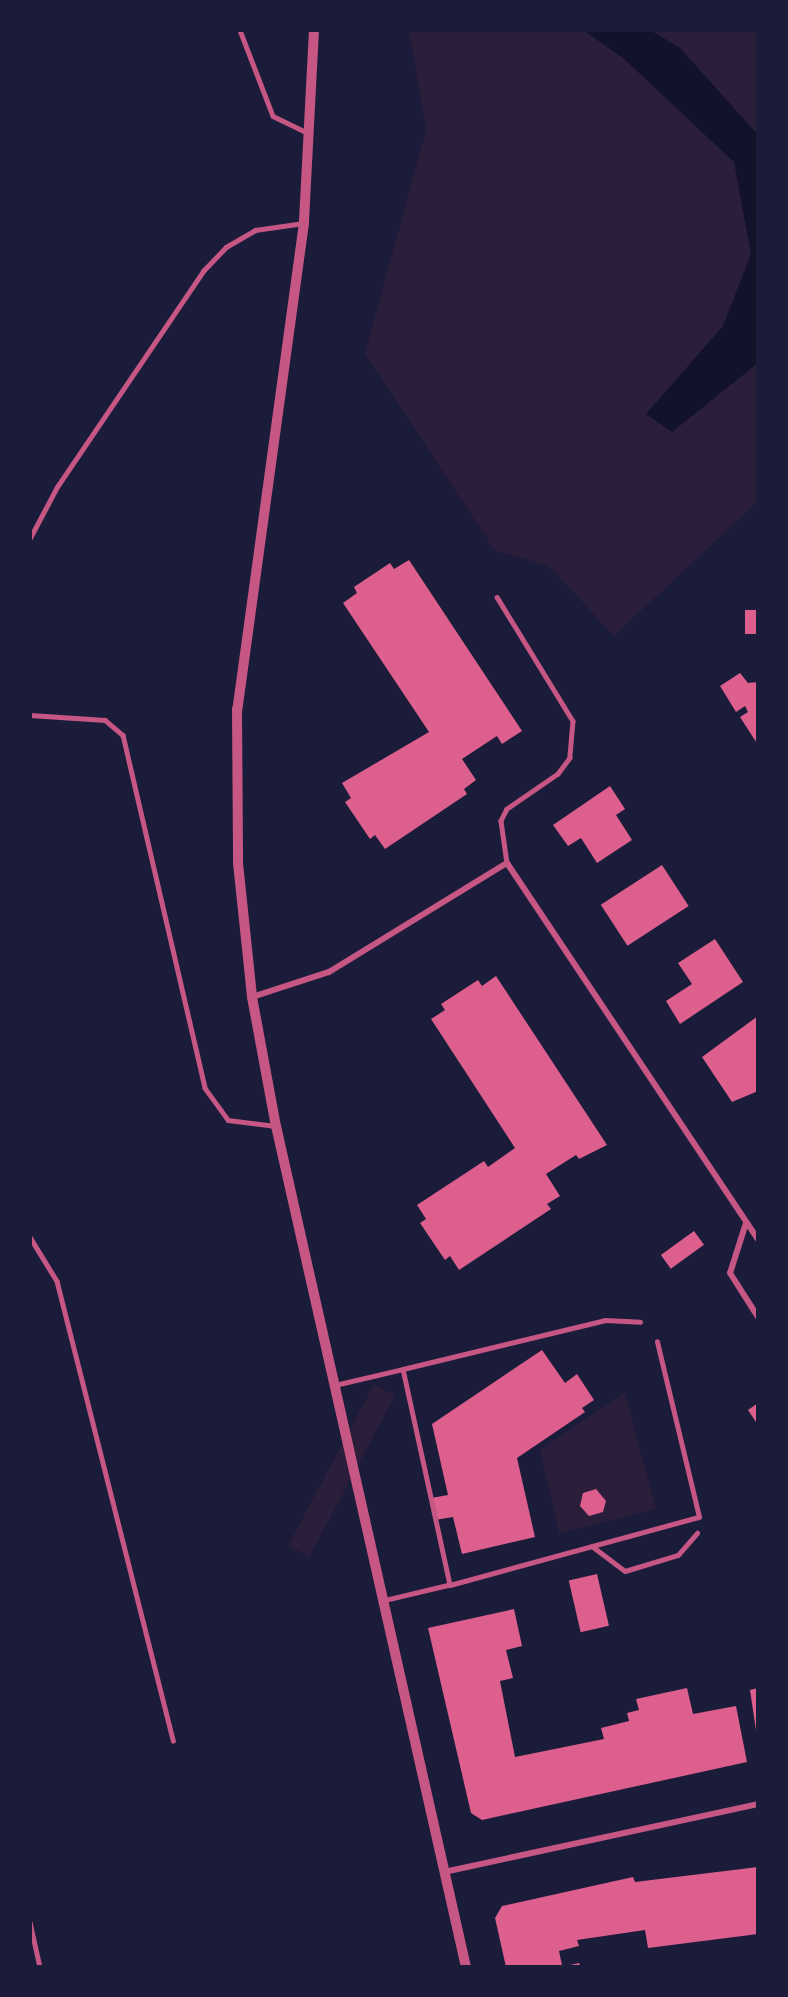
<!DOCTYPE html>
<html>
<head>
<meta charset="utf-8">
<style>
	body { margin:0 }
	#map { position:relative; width:788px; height:1997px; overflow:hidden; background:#1b1b3a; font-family:"Titillium Web",sans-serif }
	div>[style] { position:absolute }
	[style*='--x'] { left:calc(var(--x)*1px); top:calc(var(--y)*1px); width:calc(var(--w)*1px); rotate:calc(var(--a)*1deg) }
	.green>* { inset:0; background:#2a1e3b; transform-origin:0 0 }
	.water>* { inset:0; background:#12122b }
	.building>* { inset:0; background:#dd5f8e; transform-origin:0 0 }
	.service>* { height:4.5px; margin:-2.25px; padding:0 2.25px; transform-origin:2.25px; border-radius:2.25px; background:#c65784 }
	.minor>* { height:6px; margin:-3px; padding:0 3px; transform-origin:3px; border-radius:3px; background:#c65784 }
	.tertiary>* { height:10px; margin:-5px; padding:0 5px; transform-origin:5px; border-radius:5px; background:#c65784 }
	span { translate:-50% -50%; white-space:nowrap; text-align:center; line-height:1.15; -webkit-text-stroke:4.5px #1b1b3a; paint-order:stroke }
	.frame { position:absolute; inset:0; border:32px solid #1b1b3a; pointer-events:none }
</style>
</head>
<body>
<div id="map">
	<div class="green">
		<div style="clip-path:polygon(409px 30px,758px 30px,758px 501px,614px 636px,549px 566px,495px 551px,365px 353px,426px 130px)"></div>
		<div style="left:374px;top:1384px;width:24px;height:183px;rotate:28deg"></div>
		<div style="clip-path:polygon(625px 1393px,656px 1509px,559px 1533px,540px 1450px)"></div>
	</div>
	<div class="water">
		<div style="clip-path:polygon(583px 30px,650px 30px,680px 48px,758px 135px,758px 363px,672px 432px,646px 414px,723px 326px,751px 254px,734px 162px,623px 58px)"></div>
	</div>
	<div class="building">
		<div style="clip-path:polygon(409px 560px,522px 731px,502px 744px,497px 736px,462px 759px,476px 780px,464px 789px,467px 794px,385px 849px,375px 835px,370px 839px,345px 802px,351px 798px,342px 783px,429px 732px,343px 603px,357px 593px,354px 587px,390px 563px,394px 569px)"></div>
		<div style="left:758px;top:610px;width:24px;height:13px;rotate:90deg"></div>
		<div style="clip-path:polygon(740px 673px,748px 683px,758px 682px,758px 745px,740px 717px,748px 712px,745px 706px,736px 712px,720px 686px)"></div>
		<div style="clip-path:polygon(610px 786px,625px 809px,616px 815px,632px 840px,597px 863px,581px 838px,568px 846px,553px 825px)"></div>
		<div style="left:662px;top:865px;width:49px;height:73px;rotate:57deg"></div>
		<div style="clip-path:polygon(715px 939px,743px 982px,680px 1024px,666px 1001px,692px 984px,678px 963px)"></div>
		<div style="clip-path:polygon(496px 976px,607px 1145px,579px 1159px,576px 1155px,546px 1174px,560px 1196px,547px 1204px,551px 1209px,459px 1270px,450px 1256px,445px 1260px,420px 1223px,426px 1219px,417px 1205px,484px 1161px,488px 1167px,515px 1148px,431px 1019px,445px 1010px,441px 1004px,478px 980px,482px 986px)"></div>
		<div style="clip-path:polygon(758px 1016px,758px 1091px,732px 1102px,702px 1057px)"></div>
		<div style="left:694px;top:1231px;width:17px;height:41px;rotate:54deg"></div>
		<div style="clip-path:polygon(542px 1350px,565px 1383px,577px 1374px,594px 1400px,582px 1408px,585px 1412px,517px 1458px,535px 1537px,462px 1554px,453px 1517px,435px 1520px,431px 1498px,448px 1495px,432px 1424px)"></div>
		<div style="clip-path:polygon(758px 1403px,758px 1425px,748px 1410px)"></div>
		<div style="clip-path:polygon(596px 1489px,606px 1501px,603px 1512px,589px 1516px,580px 1506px,583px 1493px)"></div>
		<div style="left:597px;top:1574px;width:53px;height:29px;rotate:77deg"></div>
		<div style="clip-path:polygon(514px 1609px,522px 1646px,506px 1650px,513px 1678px,500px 1681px,515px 1757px,604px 1739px,601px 1728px,629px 1721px,627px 1713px,639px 1710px,636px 1699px,687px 1688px,693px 1714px,736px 1706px,747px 1762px,482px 1820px,471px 1813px,428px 1628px)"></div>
		<div style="clip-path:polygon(758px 1688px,758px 1737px,757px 1737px,750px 1690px)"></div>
		<div style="clip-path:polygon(758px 1867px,758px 1934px,648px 1948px,645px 1930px,577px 1940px,579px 1946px,559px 1951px,562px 1965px,557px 1967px,506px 1967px,495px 1918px,502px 1906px,633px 1877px,635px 1882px)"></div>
		<div style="clip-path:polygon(579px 1963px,581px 1967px,566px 1967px,566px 1966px)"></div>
	</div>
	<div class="service">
		<div style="--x:240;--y:30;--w:92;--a:69"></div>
		<div style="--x:273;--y:116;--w:39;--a:26"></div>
		<div style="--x:30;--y:538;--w:58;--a:-62.1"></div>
		<div style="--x:57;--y:487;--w:261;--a:-55.9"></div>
		<div style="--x:203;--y:271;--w:33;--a:-46"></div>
		<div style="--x:226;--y:247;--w:34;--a:-30"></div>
		<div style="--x:255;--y:230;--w:49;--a:-8.1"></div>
		<div style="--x:497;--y:597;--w:145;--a:58.5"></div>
		<div style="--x:573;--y:721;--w:37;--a:95"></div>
		<div style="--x:570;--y:758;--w:20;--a:127"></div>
		<div style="--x:558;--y:774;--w:62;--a:145.5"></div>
		<div style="--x:507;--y:809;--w:13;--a:117"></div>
		<div style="--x:501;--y:821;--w:42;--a:81.9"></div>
		<div style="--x:30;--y:715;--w:75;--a:3.8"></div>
		<div style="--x:105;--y:720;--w:23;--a:40"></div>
		<div style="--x:123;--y:735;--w:362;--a:76.9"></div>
		<div style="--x:205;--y:1088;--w:39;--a:54"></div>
		<div style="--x:228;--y:1120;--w:48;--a:7.1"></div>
		<div style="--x:30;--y:1237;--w:52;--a:58.5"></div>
		<div style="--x:57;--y:1281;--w:474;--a:75.8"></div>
		<div style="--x:403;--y:1369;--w:208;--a:-13.6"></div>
		<div style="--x:605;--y:1320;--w:35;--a:3"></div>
		<div style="--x:335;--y:1385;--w:70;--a:-13.2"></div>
		<div style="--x:403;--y:1369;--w:221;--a:77.7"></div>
		<div style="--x:450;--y:1585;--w:69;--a:166.6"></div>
		<div style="--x:592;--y:1546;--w:41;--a:37.1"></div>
		<div style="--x:625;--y:1571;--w:55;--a:-16.8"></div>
		<div style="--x:678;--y:1555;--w:29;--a:-49"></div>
		<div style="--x:450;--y:1585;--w:258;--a:-15.3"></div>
		<div style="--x:699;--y:1517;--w:180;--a:-103.5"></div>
		<div style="--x:30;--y:1922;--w:46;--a:77.5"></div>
	</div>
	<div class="minor">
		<div style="--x:252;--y:997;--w:81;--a:-18"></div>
		<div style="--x:329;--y:972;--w:209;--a:-31.5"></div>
		<div style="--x:507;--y:863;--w:453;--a:56.3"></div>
		<div style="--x:746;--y:1223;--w:52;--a:107.7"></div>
		<div style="--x:730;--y:1273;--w:52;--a:57.5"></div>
		<div style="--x:444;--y:1872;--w:321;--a:-12.2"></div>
	</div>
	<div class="tertiary">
		<div style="--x:314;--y:30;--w:193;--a:93"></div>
		<div style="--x:304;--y:223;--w:491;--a:97.8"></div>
		<div style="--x:237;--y:709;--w:154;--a:89.6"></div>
		<div style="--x:238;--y:863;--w:135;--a:84"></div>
		<div style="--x:252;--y:997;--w:131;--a:79.5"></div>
		<div style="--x:276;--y:1126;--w:862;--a:77.27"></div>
	</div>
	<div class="frame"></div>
</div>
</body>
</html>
